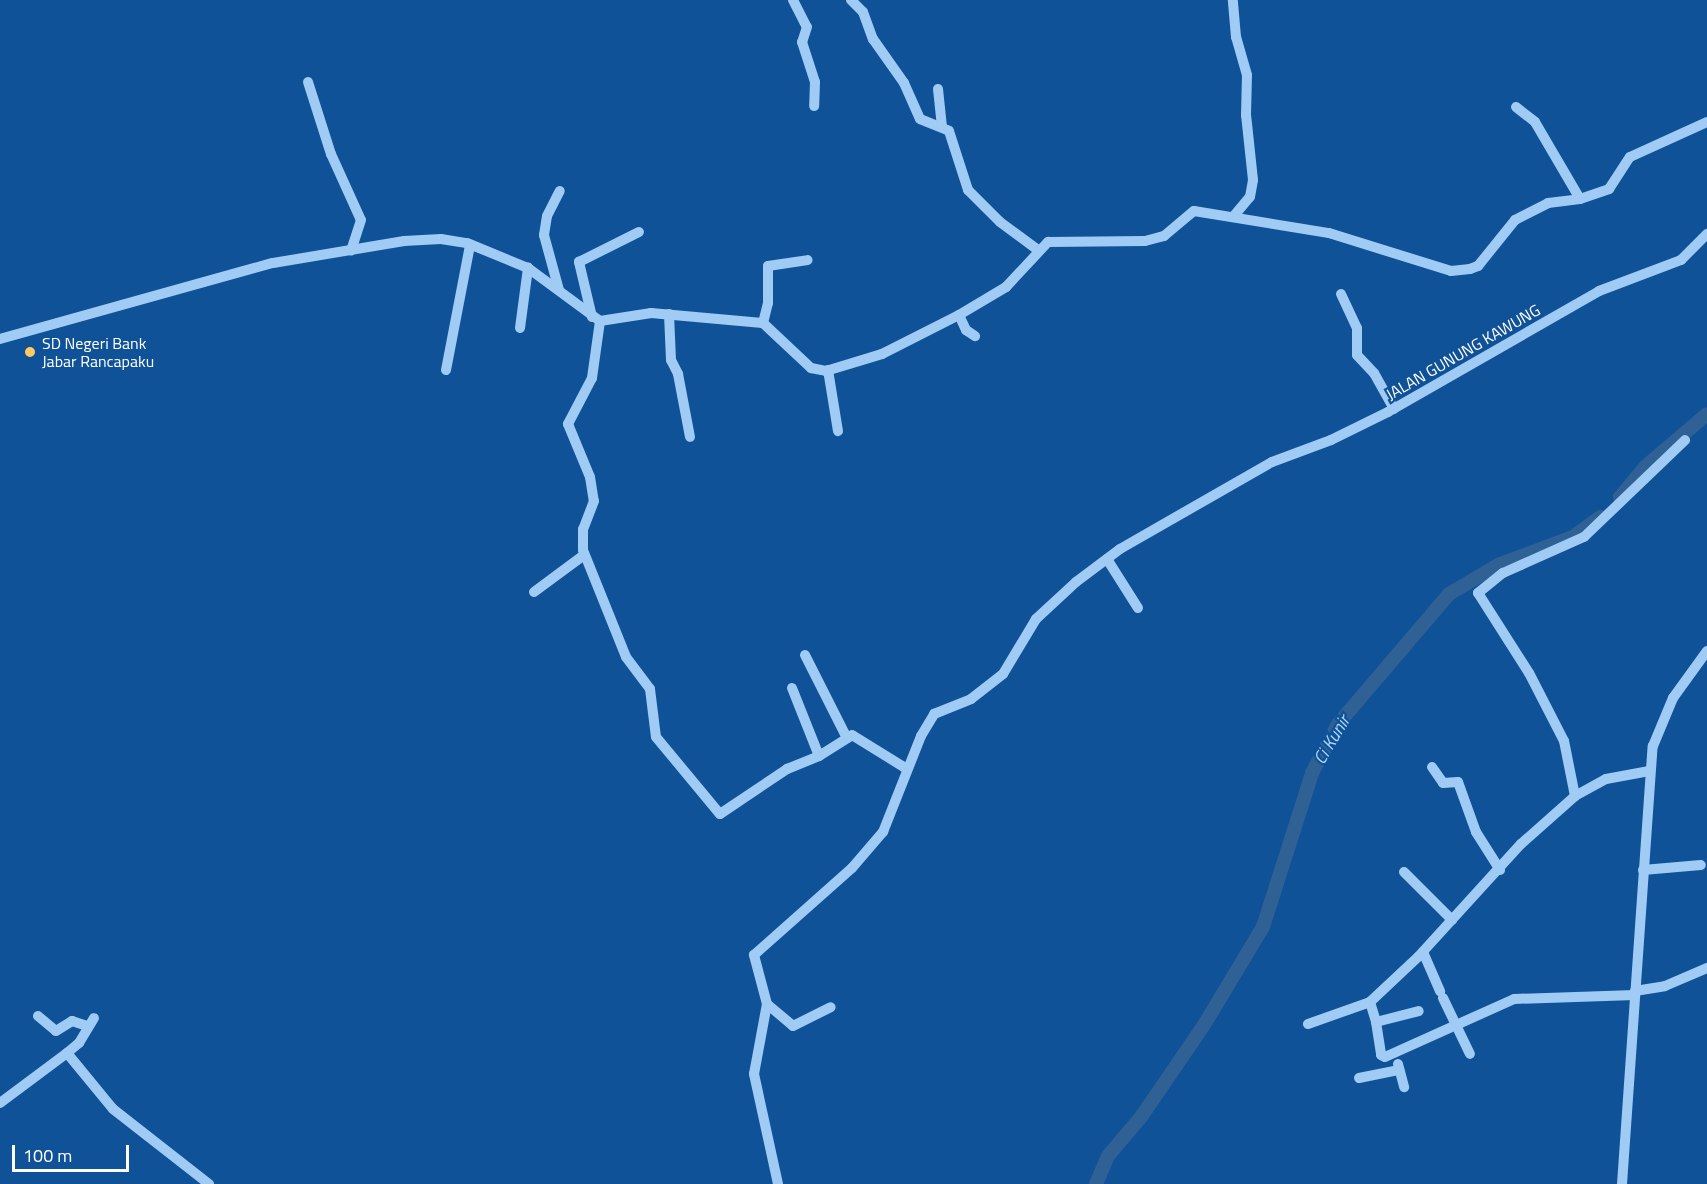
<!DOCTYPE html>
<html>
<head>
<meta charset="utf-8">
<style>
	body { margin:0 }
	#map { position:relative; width:1707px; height:1184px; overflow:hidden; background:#105298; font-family:"Titillium Web",sans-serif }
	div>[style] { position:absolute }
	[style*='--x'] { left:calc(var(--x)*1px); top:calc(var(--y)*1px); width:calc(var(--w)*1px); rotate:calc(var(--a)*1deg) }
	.river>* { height:14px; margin:-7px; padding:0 7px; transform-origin:7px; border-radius:7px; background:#306194 }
	.minor>* { height:10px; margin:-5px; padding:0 5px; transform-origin:5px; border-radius:5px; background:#a0cbf4 }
	.dots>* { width:16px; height:16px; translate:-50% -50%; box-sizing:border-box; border:3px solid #105298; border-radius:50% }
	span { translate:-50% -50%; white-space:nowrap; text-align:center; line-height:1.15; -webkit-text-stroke:4.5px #105298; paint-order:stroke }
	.poi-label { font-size:16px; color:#fff }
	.left { translate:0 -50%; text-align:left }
	.street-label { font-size:16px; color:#fff }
	.water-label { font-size:18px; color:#acd5fb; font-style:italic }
	.scale { position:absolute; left:12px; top:1145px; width:117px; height:27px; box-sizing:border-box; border:3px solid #fff; border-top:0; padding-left:8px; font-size:18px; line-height:21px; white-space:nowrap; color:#fff; -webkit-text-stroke:4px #105298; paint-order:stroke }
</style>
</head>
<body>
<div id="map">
	<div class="river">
		<div style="--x:1620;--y:497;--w:40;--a:-50"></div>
		<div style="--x:1646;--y:466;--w:80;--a:-40.4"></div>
		<div style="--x:1096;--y:1184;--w:30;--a:-67"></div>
		<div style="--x:1108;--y:1156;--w:51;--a:-49.8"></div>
		<div style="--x:1141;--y:1117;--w:112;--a:-55.6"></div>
		<div style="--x:1204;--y:1025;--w:114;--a:-59"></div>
		<div style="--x:1263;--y:927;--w:162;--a:-72.3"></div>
		<div style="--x:1312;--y:773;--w:55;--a:-62"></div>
		<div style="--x:1338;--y:724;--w:171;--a:-49.5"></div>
		<div style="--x:1449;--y:594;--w:59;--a:-30.5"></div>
		<div style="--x:1500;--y:564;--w:78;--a:-20.3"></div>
		<div style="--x:1573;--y:537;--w:34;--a:-36"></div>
	</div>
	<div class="minor">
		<div style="--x:793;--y:0;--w:30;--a:63"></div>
		<div style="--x:807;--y:27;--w:16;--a:108"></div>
		<div style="--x:802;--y:42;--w:42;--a:72"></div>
		<div style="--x:815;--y:82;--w:24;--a:92"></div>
		<div style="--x:851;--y:0;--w:17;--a:45"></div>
		<div style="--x:863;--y:12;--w:29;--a:70"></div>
		<div style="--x:873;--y:39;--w:54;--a:54.8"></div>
		<div style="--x:904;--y:83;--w:39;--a:66"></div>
		<div style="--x:920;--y:119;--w:31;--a:22"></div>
		<div style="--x:949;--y:131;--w:62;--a:72.1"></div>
		<div style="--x:968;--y:190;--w:45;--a:45"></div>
		<div style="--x:1000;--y:222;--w:47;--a:36.4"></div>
		<div style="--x:308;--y:82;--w:76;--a:72.3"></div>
		<div style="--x:331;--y:154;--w:72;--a:65.6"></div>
		<div style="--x:361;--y:220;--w:32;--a:108"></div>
		<div style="--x:938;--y:89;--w:37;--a:84"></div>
		<div style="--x:1516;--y:107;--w:24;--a:38"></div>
		<div style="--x:1535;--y:122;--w:89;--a:59.7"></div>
		<div style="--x:1233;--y:217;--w:26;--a:-50"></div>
		<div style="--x:1250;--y:197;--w:17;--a:-80"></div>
		<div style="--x:1253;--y:180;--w:65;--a:-96.1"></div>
		<div style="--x:1246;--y:115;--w:40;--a:-88.6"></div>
		<div style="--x:1247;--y:75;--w:40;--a:-106"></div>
		<div style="--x:1236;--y:37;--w:37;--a:-95"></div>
		<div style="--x:559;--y:290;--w:57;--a:-105.3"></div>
		<div style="--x:544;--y:235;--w:19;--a:-81"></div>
		<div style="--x:547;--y:216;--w:28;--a:-63"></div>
		<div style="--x:1341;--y:294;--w:38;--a:65"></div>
		<div style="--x:1357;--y:328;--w:27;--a:90"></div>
		<div style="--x:1357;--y:355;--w:25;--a:47"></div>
		<div style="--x:1374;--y:373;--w:41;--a:60.9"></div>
		<div style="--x:669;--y:314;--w:46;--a:87.5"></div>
		<div style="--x:671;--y:360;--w:16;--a:63"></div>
		<div style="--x:678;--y:374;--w:64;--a:79.2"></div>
		<div style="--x:959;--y:315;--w:17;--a:65"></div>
		<div style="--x:966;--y:330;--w:11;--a:34"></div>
		<div style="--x:592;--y:317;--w:57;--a:-103.3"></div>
		<div style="--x:579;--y:262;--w:67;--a:-26.6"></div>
		<div style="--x:600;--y:321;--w:58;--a:98"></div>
		<div style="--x:592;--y:378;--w:52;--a:117.6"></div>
		<div style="--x:568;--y:424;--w:57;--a:67.5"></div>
		<div style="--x:590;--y:477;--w:24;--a:81"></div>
		<div style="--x:594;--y:501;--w:30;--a:111"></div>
		<div style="--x:583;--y:529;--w:21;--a:90"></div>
		<div style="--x:583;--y:550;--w:115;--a:68.1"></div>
		<div style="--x:626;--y:657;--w:40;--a:53"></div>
		<div style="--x:650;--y:689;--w:48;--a:82.9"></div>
		<div style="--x:656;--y:737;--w:100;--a:50.3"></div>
		<div style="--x:720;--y:814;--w:81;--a:-33.9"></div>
		<div style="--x:787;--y:769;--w:35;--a:-22"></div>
		<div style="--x:819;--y:756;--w:39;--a:-32"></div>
		<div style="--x:852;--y:735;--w:65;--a:31.7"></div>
		<div style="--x:763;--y:323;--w:21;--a:-76"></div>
		<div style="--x:768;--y:303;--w:37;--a:-90"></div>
		<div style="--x:768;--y:266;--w:40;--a:-8.5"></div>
		<div style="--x:520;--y:328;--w:61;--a:-82.4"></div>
		<div style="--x:0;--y:339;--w:283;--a:-15.6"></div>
		<div style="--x:273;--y:263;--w:133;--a:-9.5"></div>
		<div style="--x:404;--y:241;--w:37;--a:-3"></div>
		<div style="--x:441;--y:239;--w:26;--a:9"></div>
		<div style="--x:467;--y:243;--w:66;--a:22.3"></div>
		<div style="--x:528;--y:268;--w:89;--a:36.4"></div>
		<div style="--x:600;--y:321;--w:52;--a:-8.9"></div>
		<div style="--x:651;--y:313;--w:112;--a:5.1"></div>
		<div style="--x:763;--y:323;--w:66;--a:43.2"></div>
		<div style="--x:811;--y:368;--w:15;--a:11"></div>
		<div style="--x:826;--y:371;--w:59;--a:-16.9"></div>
		<div style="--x:882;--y:354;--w:86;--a:-26.9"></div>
		<div style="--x:959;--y:315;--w:55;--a:-30.8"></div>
		<div style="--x:1006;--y:287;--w:62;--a:-47"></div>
		<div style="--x:1048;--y:242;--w:97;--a:-0.6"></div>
		<div style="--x:1145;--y:241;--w:20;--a:-15"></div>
		<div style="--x:1164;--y:236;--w:39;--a:-40"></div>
		<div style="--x:1194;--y:211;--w:137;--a:9.3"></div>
		<div style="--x:1329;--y:233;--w:128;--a:17.3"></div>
		<div style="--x:1451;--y:271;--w:19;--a:-6"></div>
		<div style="--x:1470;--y:269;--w:9;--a:-21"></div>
		<div style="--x:1478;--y:266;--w:59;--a:-51.2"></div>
		<div style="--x:1515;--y:220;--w:37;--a:-27"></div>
		<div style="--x:1548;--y:203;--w:32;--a:-7"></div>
		<div style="--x:1580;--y:199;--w:31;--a:-19"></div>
		<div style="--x:1609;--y:189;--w:38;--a:-57"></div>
		<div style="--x:1630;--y:157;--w:85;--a:-24.4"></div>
		<div style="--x:446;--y:370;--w:127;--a:-79.1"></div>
		<div style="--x:828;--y:370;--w:62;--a:80.7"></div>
		<div style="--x:1107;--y:559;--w:58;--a:57.7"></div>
		<div style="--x:534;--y:592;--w:62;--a:-36.5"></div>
		<div style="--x:805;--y:655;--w:93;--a:63.2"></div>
		<div style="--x:792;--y:688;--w:73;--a:68.3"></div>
		<div style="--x:1432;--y:767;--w:19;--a:55"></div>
		<div style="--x:1443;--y:783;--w:15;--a:-4"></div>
		<div style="--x:1458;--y:782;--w:53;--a:70.2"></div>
		<div style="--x:1476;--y:832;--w:45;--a:57.7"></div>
		<div style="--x:1575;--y:796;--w:56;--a:-101.3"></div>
		<div style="--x:1564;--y:741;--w:76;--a:-117.2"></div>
		<div style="--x:1529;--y:673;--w:95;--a:-122.5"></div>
		<div style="--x:1478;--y:593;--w:32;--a:-39"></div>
		<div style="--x:1503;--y:573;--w:89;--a:-24"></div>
		<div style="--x:1584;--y:537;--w:140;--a:-43.8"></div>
		<div style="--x:1643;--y:870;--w:58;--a:-4.9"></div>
		<div style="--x:1404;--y:872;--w:68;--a:45"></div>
		<div style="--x:1423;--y:952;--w:43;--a:66.4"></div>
		<div style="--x:1635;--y:991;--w:30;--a:-9"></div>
		<div style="--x:1665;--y:986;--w:46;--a:-23.2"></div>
		<div style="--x:1443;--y:998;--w:62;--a:64.3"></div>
		<div style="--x:1370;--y:1002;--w:21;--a:73"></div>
		<div style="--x:1376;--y:1022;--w:44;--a:-14.3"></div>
		<div style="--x:767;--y:1004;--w:34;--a:40"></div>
		<div style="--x:793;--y:1026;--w:42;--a:-26.6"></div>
		<div style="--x:38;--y:1016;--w:23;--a:40"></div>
		<div style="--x:56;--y:1031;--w:19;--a:-32"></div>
		<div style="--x:72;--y:1021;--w:16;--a:18"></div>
		<div style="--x:1376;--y:1022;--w:33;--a:81"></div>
		<div style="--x:1381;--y:1055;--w:4;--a:27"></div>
		<div style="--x:1385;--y:1057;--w:141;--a:-24.2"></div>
		<div style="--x:1514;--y:999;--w:121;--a:-1.9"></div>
		<div style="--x:1308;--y:1024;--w:66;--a:-19.5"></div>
		<div style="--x:1370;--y:1002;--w:66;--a:-43.2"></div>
		<div style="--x:1418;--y:957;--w:153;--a:-47.7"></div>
		<div style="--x:1521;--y:844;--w:72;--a:-41.6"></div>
		<div style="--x:1575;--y:796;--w:35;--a:-29"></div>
		<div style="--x:1606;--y:779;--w:44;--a:-10.5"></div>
		<div style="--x:67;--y:1053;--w:16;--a:-40"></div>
		<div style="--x:79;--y:1043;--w:29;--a:-59"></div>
		<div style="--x:1398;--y:1064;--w:24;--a:75"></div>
		<div style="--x:1359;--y:1078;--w:41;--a:-11.3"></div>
		<div style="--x:0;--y:1103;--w:84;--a:-36.7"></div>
		<div style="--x:67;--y:1053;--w:72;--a:50.6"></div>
		<div style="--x:113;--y:1109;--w:122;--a:38"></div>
		<div style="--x:778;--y:1184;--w:113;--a:-102.3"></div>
		<div style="--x:754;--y:1074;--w:71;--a:-79.5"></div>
		<div style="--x:767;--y:1004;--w:51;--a:-104.9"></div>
		<div style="--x:754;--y:955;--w:131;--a:-41.6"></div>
		<div style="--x:852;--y:868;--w:48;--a:-49.3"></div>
		<div style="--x:883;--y:832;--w:103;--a:-68.4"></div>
		<div style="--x:921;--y:736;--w:26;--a:-59"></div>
		<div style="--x:934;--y:714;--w:40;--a:-22"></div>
		<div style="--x:971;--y:699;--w:41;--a:-38"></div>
		<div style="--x:1003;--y:674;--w:64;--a:-59"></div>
		<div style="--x:1036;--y:619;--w:54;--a:-42.8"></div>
		<div style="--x:1076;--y:582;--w:55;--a:-36.9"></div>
		<div style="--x:1120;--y:549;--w:175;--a:-29.8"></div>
		<div style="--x:1272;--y:462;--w:63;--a:-20.4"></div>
		<div style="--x:1331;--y:440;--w:64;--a:-26.2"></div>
		<div style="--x:1388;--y:412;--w:243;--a:-29.8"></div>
		<div style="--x:1599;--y:291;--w:88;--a:-20.7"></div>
		<div style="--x:1681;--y:260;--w:37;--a:-45"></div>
		<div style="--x:1622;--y:1184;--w:439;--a:-86"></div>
		<div style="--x:1653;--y:746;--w:52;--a:-67.4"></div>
		<div style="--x:1673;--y:698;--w:58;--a:-54.1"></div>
	</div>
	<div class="dots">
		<div style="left:30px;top:352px;background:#ffca63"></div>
	</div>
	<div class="poi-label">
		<span class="left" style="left:42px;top:352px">SD Negeri Bank<br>Jabar Rancapaku</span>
	</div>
	<div class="street-label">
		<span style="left:1463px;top:352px;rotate:-30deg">JALAN GUNUNG KAWUNG</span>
	</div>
	<div class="water-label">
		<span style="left:1332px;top:740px;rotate:-59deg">Ci Kunir</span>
	</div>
	<div class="scale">100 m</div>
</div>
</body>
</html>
